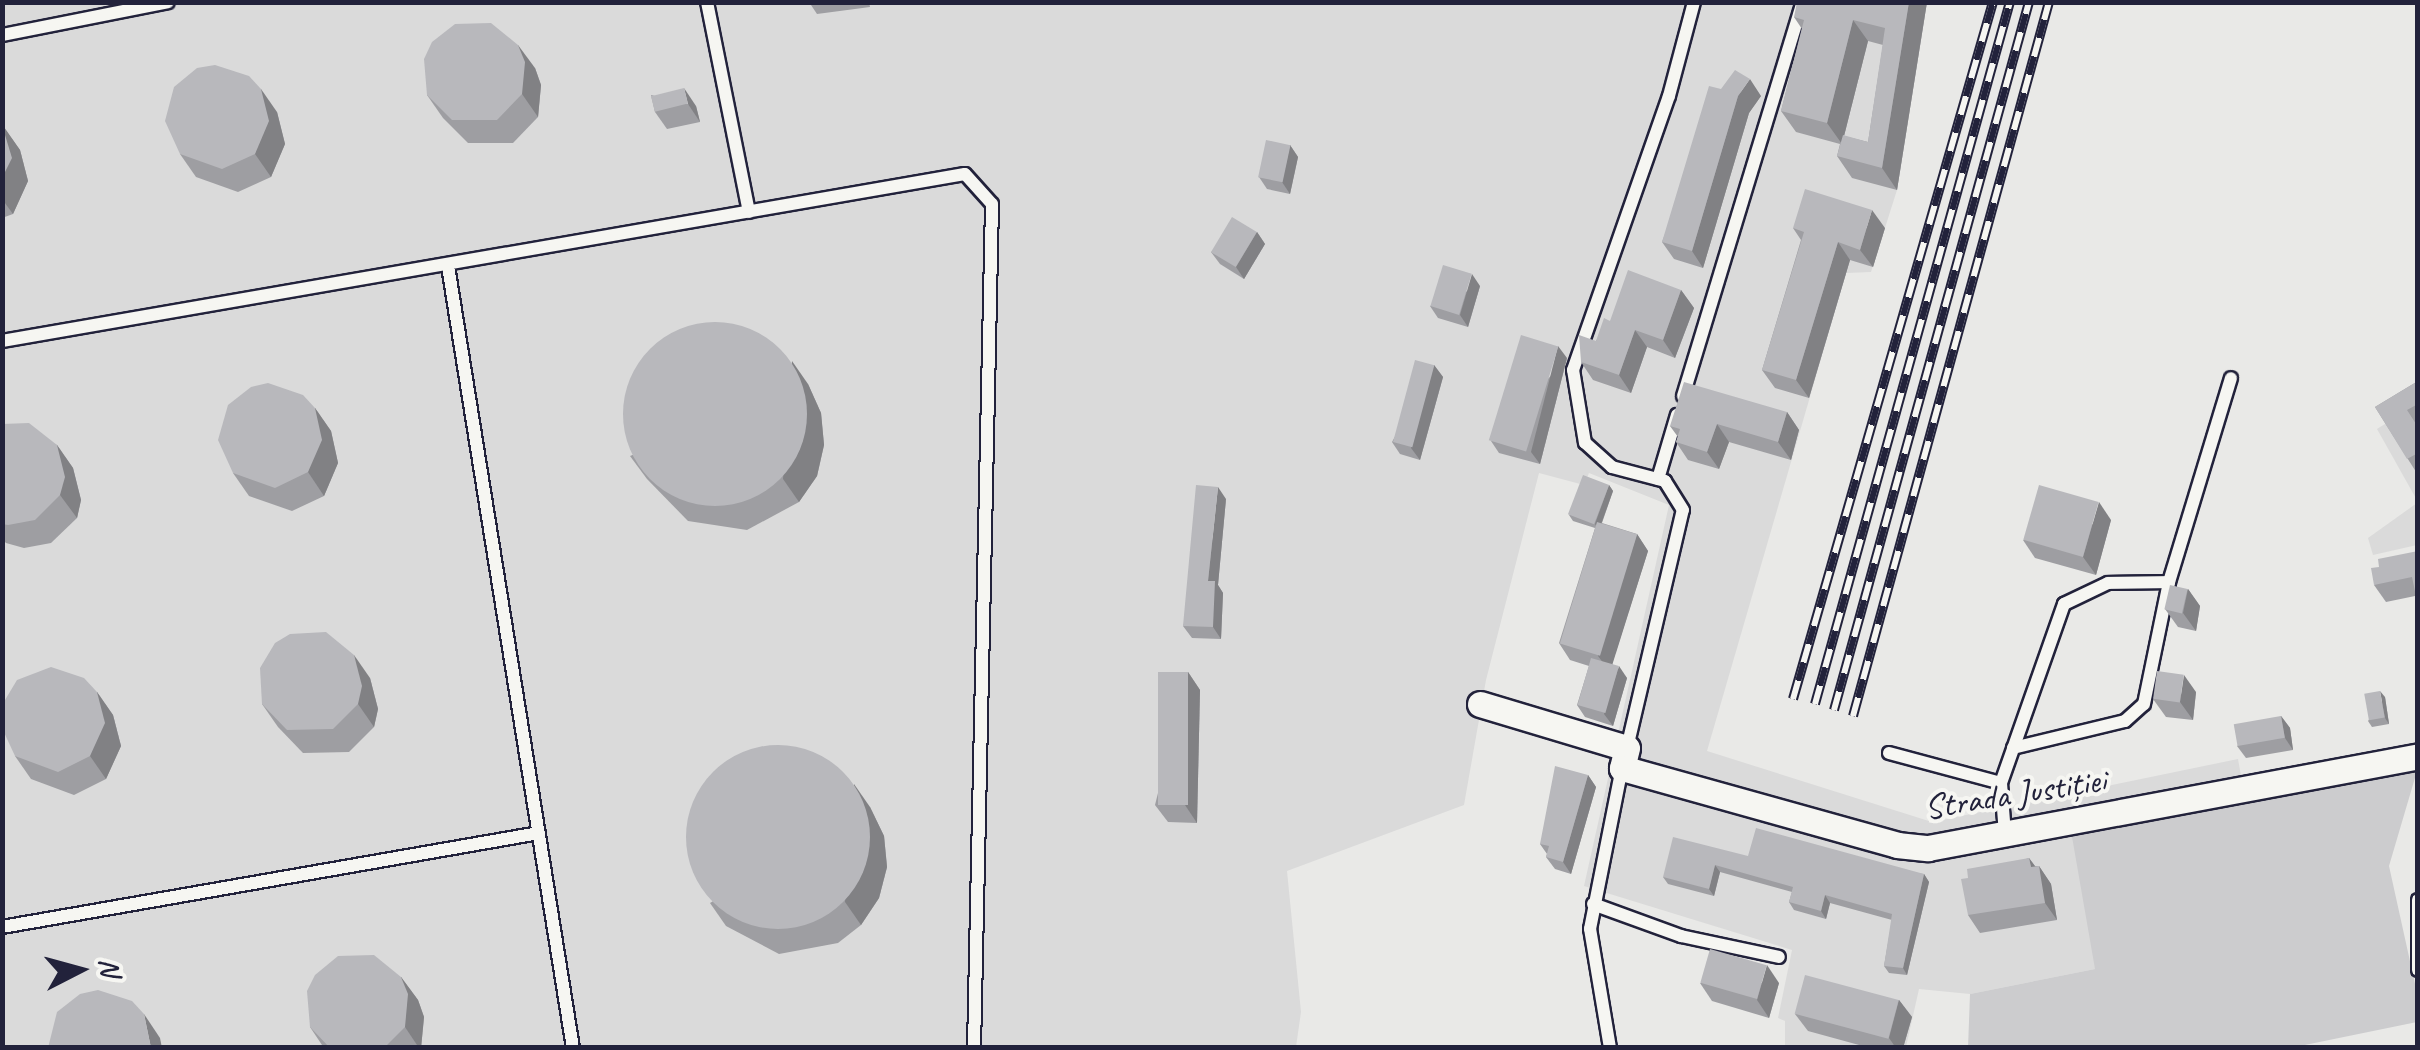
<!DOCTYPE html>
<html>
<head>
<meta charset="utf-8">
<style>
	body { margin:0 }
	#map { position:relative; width:2420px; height:1050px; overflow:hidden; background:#e9e9e7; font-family:Caveat,sans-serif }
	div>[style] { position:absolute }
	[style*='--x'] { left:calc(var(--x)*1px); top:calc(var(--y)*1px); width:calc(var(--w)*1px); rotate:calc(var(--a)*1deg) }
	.built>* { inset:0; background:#dadada }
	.green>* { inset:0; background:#ccccce }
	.roads { filter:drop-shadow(2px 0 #22223b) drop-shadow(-2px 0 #22223b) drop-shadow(0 2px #22223b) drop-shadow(0 -2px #22223b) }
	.lane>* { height:12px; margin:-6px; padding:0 6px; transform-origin:6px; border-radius:6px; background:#f6f6f2 }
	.street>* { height:25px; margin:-12.5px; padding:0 12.5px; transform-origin:12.5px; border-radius:12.5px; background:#f6f6f2 }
	.rail>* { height:10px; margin-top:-5px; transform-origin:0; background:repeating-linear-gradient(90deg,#f6f6f2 0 19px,#22223b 0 38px); box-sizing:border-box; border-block:2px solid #22223b }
	.wall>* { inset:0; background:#9e9ea2 }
	.shaded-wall>* { inset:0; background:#818184 }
	.building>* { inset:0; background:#b8b8bc; transform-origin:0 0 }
	.round { border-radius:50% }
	span { translate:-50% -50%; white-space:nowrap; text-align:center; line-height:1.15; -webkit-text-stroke:8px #f6f6f2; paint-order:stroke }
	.street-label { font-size:35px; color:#22223b }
	.frame { position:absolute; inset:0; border:5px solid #22223b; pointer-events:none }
	.north { position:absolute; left:30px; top:920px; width:100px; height:100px; -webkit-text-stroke:8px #f6f6f2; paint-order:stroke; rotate:84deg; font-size:28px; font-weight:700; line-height:40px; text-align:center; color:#22223b }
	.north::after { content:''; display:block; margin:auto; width:35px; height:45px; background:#22223b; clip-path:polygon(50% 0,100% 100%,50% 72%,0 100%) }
</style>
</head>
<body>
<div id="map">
	<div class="built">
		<div style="clip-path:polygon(2px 3px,1927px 3px,1897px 190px,1871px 272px,1846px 273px,1707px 751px,1932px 822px,2238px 759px,2245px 798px,2095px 969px,1970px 994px,1919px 989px,1906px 1047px,1785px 1047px,1785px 1021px,1778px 1018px,1792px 950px,1584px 886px,1669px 505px,1589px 473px,1584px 485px,1539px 473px,1486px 680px,1464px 805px,1287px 871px,1301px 1012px,1296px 1047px,3px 1047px)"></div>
		<div style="clip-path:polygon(2418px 403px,2418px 502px,2377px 429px)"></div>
		<div style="clip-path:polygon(2417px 503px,2417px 545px,2373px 555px,2368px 538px)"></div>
	</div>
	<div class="green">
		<div style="clip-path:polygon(2417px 771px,2389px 866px,2417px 993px,2417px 1022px,2295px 1047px,1968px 1048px,1970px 994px,2095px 969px,2071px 831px)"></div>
	</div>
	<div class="roads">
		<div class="lane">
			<div style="--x:707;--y:2;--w:214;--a:78.7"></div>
			<div style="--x:2;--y:35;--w:169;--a:-11.2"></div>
			<div style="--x:448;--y:266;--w:792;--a:80.92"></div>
			<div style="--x:2;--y:341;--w:977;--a:-9.84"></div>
			<div style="--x:965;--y:174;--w:40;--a:48"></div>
			<div style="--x:992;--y:204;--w:844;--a:91.22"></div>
			<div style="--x:1683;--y:396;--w:412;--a:-73.1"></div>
			<div style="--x:1658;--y:479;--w:67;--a:-73.5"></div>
			<div style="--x:1627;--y:748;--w:244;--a:-76.8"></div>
			<div style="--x:1683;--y:510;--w:34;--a:-122"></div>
			<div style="--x:1665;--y:481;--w:55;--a:-165.2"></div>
			<div style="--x:1612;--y:467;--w:36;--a:-138"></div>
			<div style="--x:1585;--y:443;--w:74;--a:-99.3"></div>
			<div style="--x:1573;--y:370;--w:290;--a:-70.7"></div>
			<div style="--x:1669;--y:96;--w:97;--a:-75.1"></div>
			<div style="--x:2013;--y:748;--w:115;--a:-13.6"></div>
			<div style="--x:2125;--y:721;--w:25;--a:-42"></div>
			<div style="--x:2144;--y:704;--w:125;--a:-78.4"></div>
			<div style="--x:2169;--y:582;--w:213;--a:-73.1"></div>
			<div style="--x:1889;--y:753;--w:116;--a:15"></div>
			<div style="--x:2005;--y:834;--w:51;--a:-94.5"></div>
			<div style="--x:2001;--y:783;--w:190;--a:-70.6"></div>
			<div style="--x:2064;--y:604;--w:49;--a:-25.5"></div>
			<div style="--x:2108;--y:583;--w:61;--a:-0.9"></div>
			<div style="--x:2418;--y:900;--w:70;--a:90"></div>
			<div style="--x:1593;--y:904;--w:94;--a:20"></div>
			<div style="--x:1681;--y:936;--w:100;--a:12.1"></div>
			<div style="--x:2;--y:927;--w:545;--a:-9.93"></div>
			<div style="--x:1610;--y:1048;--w:121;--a:-99.5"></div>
			<div style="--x:1590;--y:929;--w:164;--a:-78.8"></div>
		</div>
		<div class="street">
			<div style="--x:1480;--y:704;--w:153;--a:16.7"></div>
			<div style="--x:1627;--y:748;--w:21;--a:104"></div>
			<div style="--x:1622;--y:768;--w:286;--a:15.6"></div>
			<div style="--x:1897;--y:845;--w:31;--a:6"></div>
			<div style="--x:1928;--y:848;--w:499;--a:-10.6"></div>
		</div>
	</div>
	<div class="rail">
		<div style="--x:1793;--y:699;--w:725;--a:-73.99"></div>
		<div style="--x:1815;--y:704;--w:729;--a:-74.48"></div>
		<div style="--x:1834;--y:710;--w:734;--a:-74.6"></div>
		<div style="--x:1853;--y:716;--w:740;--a:-74.65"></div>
	</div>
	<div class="wall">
		<div style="clip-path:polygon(809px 2px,869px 2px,870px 7px,817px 14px)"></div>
		<div style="clip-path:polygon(evenodd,1927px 2px,1897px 190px,1852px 178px,1837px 156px,1840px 144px,1796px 132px,1781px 111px,1802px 29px,1794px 17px,1927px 2px,1868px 41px,1883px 45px,1868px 142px,1844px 136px,1868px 41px)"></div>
		<div style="clip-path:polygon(535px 68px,541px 85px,538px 117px,513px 143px,468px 143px,443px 118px,427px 95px)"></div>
		<div style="clip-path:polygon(1721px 89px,1761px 96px,1749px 113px,1703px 268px,1674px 259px,1662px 242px)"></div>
		<div style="clip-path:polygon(651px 95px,696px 106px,700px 122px,667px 129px,655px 112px)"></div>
		<div style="clip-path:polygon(277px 112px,285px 144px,271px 177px,238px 192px,196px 177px,180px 154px)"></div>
		<div style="clip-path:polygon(2px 125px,20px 150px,28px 181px,13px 214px,2px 218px)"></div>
		<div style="clip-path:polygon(1290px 145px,1298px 157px,1290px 194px,1267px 189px,1259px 177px)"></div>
		<div style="clip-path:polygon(1793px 228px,1885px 228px,1873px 267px,1850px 260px,1809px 398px,1775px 388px,1762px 370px,1801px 240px)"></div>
		<div style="clip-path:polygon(1257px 232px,1265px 244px,1244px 279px,1220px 264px,1211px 252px)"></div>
		<div style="clip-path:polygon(1480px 286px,1468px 327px,1438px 318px,1430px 306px)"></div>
		<div style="clip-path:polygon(1681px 290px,1694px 308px,1675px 358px,1647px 347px,1631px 393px,1593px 380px,1581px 362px,1610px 321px)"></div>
		<div style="clip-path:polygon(1567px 358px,1540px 464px,1499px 453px,1491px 441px)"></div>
		<div style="clip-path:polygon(1434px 365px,1443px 377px,1420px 460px,1400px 454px,1392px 442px)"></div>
		<div style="clip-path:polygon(2418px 381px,2418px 475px,2375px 407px)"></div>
		<div style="clip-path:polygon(808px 384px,821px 413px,824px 445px,817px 476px,799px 502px,747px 530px,688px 521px,647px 479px,630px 456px)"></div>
		<div style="clip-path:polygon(315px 408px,331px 431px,338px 463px,324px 496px,292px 511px,249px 496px,233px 473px)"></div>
		<div style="clip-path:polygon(1787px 412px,1799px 430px,1791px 460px,1729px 442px,1719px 469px,1688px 460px,1676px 442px,1678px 437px,1670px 426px)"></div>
		<div style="clip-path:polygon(2px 424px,57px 445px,73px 468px,81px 500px,77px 518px,51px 543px,24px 548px,6px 543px,2px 539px)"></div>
		<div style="clip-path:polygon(1609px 485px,1613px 491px,1602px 523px,1637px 534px,1648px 551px,1612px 664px,1627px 678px,1613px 726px,1585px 717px,1577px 705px,1589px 666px,1570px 660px,1559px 643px,1595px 528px,1573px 521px,1569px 515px)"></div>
		<div style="clip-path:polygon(1226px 499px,1218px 585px,1223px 593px,1221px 639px,1192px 638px,1183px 626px)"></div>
		<div style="clip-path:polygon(2111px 520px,2096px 575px,2035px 558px,2023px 540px)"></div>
		<div style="clip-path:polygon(2418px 551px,2415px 596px,2386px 602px,2374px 585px)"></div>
		<div style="clip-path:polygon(2188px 589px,2200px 606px,2196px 631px,2178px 627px,2165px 609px)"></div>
		<div style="clip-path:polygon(1188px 672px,1200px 690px,1197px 823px,1168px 822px,1155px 805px)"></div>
		<div style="clip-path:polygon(370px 678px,378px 709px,374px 727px,349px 752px,303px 753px,278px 727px,262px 704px)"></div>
		<div style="clip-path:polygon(97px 692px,113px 715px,121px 746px,106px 779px,74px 795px,31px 779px,15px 756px)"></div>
		<div style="clip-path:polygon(2196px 692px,2193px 720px,2166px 717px,2153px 699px)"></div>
		<div style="clip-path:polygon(2385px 697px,2389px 724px,2372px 727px,2368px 721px)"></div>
		<div style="clip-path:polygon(2281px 716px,2290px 728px,2293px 750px,2246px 758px,2237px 746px)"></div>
		<div style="clip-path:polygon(1588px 775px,1596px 787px,1571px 874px,1555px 869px,1546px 857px,1547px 854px,1540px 844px)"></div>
		<div style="clip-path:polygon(870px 807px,884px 836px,887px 867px,879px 898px,861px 925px,838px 943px,779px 954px,726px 926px,710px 903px)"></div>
		<div style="clip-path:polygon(1748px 856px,1924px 874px,1929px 882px,1907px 975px,1889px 973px,1884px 966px,1892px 920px,1830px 903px,1826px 919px,1794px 910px,1789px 902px,1792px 892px,1720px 872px,1714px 896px,1668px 884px,1663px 877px)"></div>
		<div style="clip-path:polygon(2029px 858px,2035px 866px,2039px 866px,2051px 884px,2057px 920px,1980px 933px,1968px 915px,1968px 878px)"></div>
		<div style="clip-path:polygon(401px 977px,418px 1000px,424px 1017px,421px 1048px,324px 1048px,310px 1027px)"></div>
		<div style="clip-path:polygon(1700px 983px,1779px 983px,1769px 1018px,1712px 1001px)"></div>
		<div style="clip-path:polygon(1899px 1000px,1912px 1017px,1903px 1048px,1870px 1048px,1808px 1031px,1795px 1014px)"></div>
	</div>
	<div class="shaded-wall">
		<div style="clip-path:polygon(1909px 2px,1927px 2px,1897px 190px,1882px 168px)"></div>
		<div style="clip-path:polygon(1853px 20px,1868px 41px,1842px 144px,1827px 123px)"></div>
		<div style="clip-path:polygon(518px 45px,535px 68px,541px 85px,538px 117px,522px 94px)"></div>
		<div style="clip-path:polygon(1750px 79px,1761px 96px,1749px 113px,1703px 268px,1692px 251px,1738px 96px)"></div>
		<div style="clip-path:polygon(684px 88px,696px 106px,700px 122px,688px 104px)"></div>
		<div style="clip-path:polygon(261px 89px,277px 112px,285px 144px,271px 177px,255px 154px)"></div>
		<div style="clip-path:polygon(4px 127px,20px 150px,28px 181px,13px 214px,2px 199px)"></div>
		<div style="clip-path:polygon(1290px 145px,1298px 157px,1290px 194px,1282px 182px)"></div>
		<div style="clip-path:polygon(1872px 210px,1885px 228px,1873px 267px,1860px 250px)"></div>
		<div style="clip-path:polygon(1257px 232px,1265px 244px,1244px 279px,1236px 267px)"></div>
		<div style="clip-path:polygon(1838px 242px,1850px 260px,1809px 398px,1796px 380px)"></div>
		<div style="clip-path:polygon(1472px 274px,1480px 286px,1468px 327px,1460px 315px)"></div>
		<div style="clip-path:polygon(1681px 290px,1694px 308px,1675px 358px,1663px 340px)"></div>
		<div style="clip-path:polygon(1635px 330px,1647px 347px,1631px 393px,1619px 375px)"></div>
		<div style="clip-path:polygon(1558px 346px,1567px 358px,1540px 464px,1531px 452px)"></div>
		<div style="clip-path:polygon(792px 361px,808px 384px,821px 413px,824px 445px,817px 476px,799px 502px,783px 479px)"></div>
		<div style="clip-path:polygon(1434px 365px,1443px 377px,1420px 460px,1411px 448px)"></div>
		<div style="clip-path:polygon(315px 408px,331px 431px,338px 463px,324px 496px,308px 472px)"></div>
		<div style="clip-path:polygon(1787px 412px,1799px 430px,1791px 460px,1778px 442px)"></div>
		<div style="clip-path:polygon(1717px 424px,1729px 442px,1719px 469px,1707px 452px)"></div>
		<div style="clip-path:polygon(57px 445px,73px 468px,81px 500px,77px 518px,60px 495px)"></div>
		<div style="clip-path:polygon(1609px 485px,1613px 491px,1599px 530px,1595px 524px)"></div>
		<div style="clip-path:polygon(1218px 487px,1226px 499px,1218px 585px,1223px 593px,1221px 639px,1213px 627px,1208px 581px)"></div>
		<div style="clip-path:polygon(2099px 502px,2111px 520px,2096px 575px,2083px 557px)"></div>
		<div style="clip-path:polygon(1637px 534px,1648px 551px,1610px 672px,1598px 656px)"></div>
		<div style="clip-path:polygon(2188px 589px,2200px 606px,2196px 631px,2183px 613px)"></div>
		<div style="clip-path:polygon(354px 655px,370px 678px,378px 709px,374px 727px,358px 704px)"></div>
		<div style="clip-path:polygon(1619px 666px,1627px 678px,1613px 726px,1604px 714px)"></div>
		<div style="clip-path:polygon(1188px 672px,1200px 690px,1197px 823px,1185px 805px)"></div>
		<div style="clip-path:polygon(2184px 675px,2196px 692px,2193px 720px,2180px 702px)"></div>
		<div style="clip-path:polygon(2380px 691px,2385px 697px,2389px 724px,2385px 718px)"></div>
		<div style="clip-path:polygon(97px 692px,113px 715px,121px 746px,106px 779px,90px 756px)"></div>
		<div style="clip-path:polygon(2281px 716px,2290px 728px,2293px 750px,2285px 738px)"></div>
		<div style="clip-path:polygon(1588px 775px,1596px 787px,1571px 874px,1563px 862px)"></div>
		<div style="clip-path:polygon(854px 784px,870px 807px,884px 836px,887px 867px,879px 898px,861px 925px,845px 902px)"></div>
		<div style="clip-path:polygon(2029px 858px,2040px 873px,2039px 866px,2051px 884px,2057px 920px,2045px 903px,2031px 867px)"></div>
		<div style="clip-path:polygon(1715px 865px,1720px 872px,1714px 896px,1709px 889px)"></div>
		<div style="clip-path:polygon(1924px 874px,1929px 882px,1907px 975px,1903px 968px)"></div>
		<div style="clip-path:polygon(1825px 895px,1830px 903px,1826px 919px,1821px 911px)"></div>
		<div style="clip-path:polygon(1767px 965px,1779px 983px,1769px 1018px,1757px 1000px)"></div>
		<div style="clip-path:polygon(401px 977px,418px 1000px,424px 1017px,421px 1048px,419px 1048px,405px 1027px)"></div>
		<div style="clip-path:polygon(1899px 1000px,1912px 1017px,1903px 1048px,1896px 1048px,1889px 1038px)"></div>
		<div style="clip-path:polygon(144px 1014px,160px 1038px,162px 1048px,151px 1048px)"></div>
	</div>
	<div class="building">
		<div style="clip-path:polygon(1797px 2px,1909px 2px,1882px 168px,1837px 156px,1843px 135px,1868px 142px,1885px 28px,1853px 20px,1827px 123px,1781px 111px,1804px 20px,1794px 17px)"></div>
		<div style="clip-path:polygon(491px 23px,518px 45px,525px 62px,522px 94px,497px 120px,452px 120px,427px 95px,424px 59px,432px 42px,455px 24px)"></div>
		<div style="clip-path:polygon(215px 65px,249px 76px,261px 89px,269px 121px,255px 154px,222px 169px,180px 154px,165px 121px,174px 87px,197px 68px)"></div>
		<div style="clip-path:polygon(1735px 70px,1750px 79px,1738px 96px,1692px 251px,1662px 242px,1709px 86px,1721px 89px)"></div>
		<div style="left:684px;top:88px;width:16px;height:34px;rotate:76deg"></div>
		<div style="clip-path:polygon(2px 125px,12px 158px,2px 178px)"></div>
		<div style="left:1266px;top:140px;width:25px;height:38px;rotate:12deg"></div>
		<div style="clip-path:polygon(1805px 189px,1872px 210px,1860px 250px,1838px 242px,1796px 380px,1762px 370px,1804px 232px,1793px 228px)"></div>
		<div style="left:1232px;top:217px;width:29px;height:41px;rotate:31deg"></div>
		<div style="left:1443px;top:265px;width:30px;height:43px;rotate:17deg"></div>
		<div style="clip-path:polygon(1628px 270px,1681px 290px,1663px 340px,1635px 330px,1619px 375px,1581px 362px,1579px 335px,1596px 341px,1604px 318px,1610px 321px)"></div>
		<div class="round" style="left:623px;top:322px;width:184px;height:184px"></div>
		<div style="left:1521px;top:335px;width:39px;height:110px;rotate:17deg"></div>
		<div style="left:1415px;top:360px;width:20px;height:85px;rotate:15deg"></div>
		<div style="clip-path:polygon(2418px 381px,2418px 404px,2407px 410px,2418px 427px,2418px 453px,2407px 459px,2375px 407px)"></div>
		<div style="clip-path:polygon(1684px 382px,1787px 412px,1778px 442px,1717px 424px,1707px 452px,1676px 442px,1680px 429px,1670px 426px)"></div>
		<div style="clip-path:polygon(268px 383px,303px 395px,315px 408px,322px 440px,308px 472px,275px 488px,233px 473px,218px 440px,228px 405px,251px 387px)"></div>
		<div style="clip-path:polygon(29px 423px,57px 445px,65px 477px,60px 495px,35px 520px,8px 525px,2px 524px,2px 424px)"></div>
		<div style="left:1583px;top:475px;width:28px;height:42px;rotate:21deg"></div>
		<div style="clip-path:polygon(1196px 485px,1218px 487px,1208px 581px,1215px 581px,1213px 627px,1183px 626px)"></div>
		<div style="left:2039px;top:485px;width:62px;height:57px;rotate:16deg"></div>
		<div style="left:1597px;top:522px;width:42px;height:127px;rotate:17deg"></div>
		<div style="clip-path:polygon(2418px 551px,2418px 606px,2412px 577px,2374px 585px,2371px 568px,2379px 567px,2378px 559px)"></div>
		<div style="left:2170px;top:585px;width:18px;height:25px;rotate:13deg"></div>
		<div style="clip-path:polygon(326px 632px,354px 655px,362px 686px,358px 704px,333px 729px,287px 730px,262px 704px,260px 668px,275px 643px,290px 634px)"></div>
		<div style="left:1591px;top:658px;width:29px;height:49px;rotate:16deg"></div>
		<div style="clip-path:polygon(51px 667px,84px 678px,97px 692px,105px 723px,90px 756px,58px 772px,15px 756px,2px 728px,2px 705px,17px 680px)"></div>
		<div style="left:2157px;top:671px;width:27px;height:28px;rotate:8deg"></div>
		<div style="left:1158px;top:672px;width:30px;height:133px"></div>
		<div style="left:2380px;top:691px;width:27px;height:16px;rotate:80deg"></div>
		<div style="left:2281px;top:716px;width:22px;height:48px;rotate:80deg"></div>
		<div class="round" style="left:686px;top:745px;width:184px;height:184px"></div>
		<div style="clip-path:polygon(1555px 766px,1588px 775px,1563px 862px,1546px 857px,1549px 846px,1540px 844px)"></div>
		<div style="clip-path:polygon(1756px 828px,1924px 874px,1903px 968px,1884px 966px,1892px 914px,1825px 895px,1821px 911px,1789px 902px,1793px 887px,1715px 865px,1709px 889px,1663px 877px,1673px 837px,1748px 856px)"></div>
		<div style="clip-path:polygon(2029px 858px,2031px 867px,2039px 866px,2045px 903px,1968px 915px,1961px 879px,1968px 878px,1967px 869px)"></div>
		<div style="left:1710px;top:949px;width:59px;height:35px;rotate:16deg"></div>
		<div style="clip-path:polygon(374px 955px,401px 977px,408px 994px,405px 1027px,384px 1048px,330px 1048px,310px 1027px,307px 991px,315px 975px,338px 956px)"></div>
		<div style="left:1805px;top:975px;width:97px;height:40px;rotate:15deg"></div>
		<div style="clip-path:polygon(98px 990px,132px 1001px,144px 1014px,151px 1048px,48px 1048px,57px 1012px,80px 994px)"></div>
	</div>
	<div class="street-label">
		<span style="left:2015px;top:794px;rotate:-9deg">Strada Justiției</span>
	</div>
	<div class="frame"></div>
	<div class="north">N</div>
</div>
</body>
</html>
